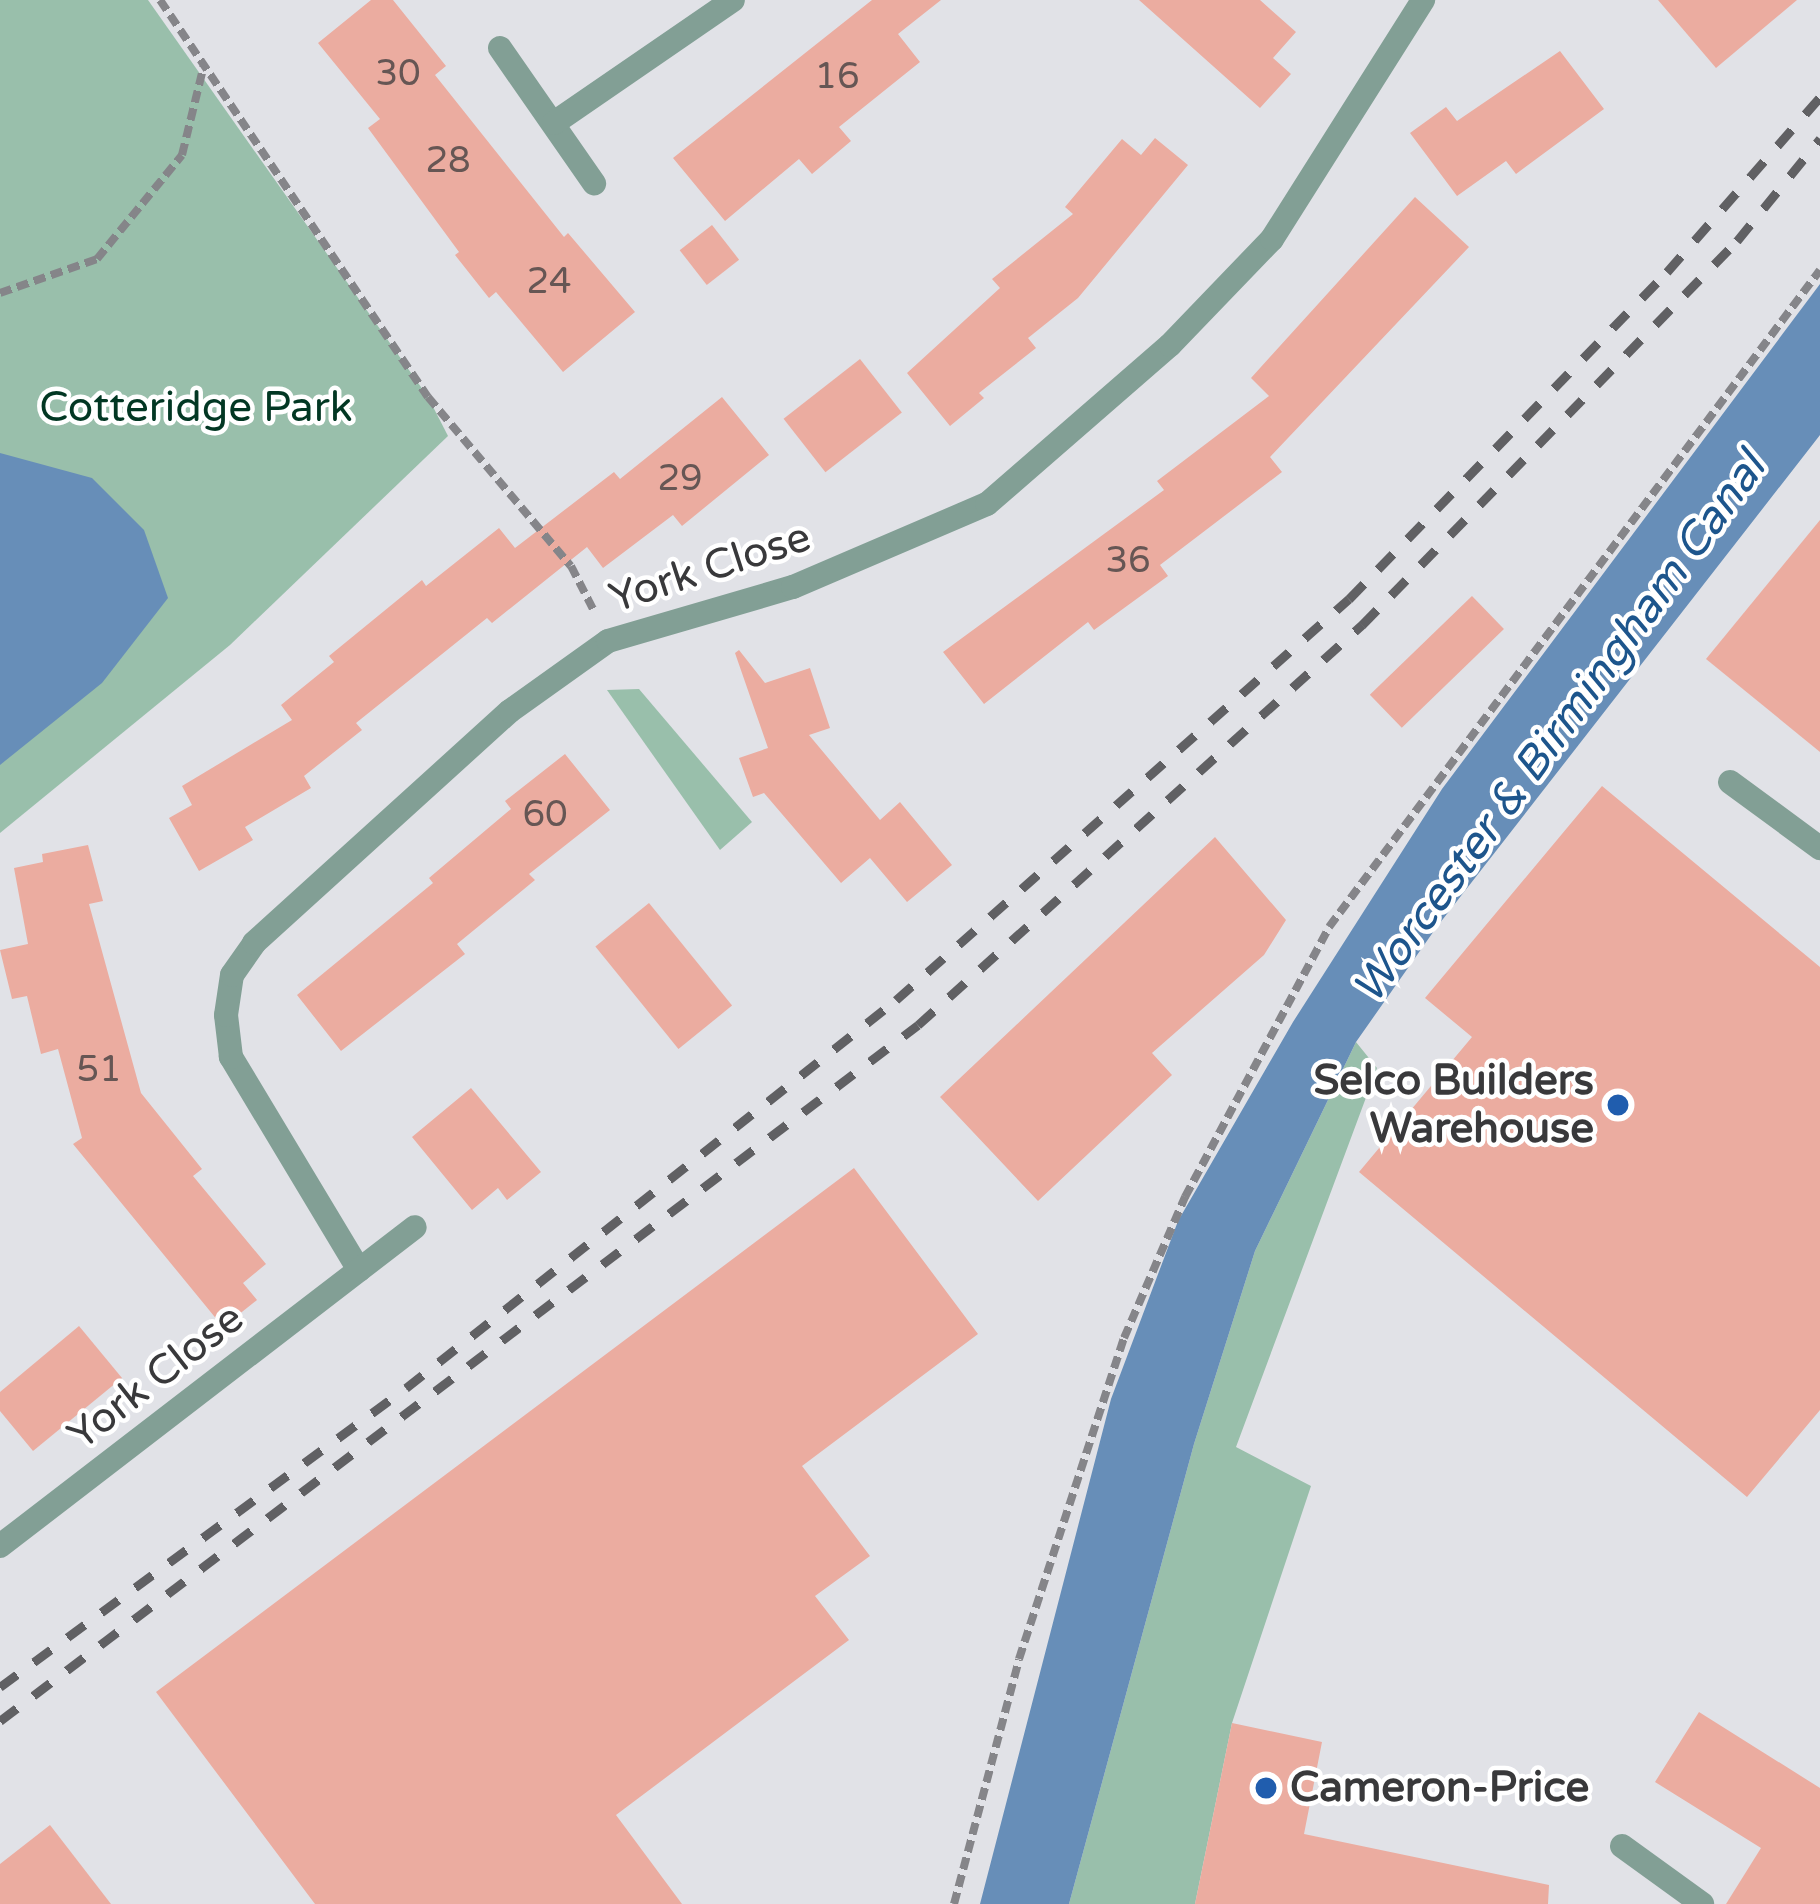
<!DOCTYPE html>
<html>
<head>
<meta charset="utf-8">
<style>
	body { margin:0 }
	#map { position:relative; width:1820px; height:1904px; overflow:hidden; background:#e1e2e7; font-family:"Varela Round",sans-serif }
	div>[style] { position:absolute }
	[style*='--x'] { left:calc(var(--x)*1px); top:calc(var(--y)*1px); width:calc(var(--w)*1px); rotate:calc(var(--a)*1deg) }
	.green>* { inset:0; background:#99bfab }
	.water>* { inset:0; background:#678eb8 }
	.building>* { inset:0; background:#ebaca0; transform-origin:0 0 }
	.path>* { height:8px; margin-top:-4px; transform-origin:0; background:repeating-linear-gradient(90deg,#858589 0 12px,transparent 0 18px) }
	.service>* { height:24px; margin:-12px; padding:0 12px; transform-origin:12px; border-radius:12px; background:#829f95 }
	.minor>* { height:24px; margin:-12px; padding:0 12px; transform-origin:12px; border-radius:12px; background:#829f95 }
	.rail>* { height:9px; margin-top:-4.5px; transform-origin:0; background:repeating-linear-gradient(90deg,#606063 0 21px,transparent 0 42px) }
	.dots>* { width:33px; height:33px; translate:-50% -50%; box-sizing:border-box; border:6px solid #fff; border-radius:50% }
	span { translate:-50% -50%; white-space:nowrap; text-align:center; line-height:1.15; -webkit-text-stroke:9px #fff; paint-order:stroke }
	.number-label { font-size:36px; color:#665654 }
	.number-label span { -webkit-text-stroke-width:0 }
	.park-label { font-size:42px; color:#023723 }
	.street-label { font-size:42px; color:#39393b }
	.poi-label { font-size:42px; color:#39393b; font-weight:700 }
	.right { translate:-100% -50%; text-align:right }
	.left { translate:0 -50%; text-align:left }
	.water-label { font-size:45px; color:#1d558c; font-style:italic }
</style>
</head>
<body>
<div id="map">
	<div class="green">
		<div style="clip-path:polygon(0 0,148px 0,428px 397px,448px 436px,230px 645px,0 833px)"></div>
		<div style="clip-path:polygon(639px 689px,752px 822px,720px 850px,607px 690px)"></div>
		<div style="clip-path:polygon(1356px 1042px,1377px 1068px,1236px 1447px,1311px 1486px,1232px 1723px,1195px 1904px,1069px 1904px,1194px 1444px,1255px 1251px)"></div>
	</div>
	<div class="water">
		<div style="clip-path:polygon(1820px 284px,1820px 435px,1436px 928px,1356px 1042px,1255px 1251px,1194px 1444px,1069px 1904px,980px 1904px,1111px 1399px,1178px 1221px,1293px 1022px,1442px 789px)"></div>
		<div style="clip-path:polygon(0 453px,92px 478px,144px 530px,168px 598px,102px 683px,0 765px)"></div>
	</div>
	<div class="building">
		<div style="clip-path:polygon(371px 0,393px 0,446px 66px,435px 75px,564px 237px,568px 233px,635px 312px,563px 372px,496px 292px,489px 298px,455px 255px,459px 252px,368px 128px,380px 119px,318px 43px)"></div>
		<div style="clip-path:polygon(872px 0,941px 0,898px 34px,920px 62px,839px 127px,851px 141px,812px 174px,799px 159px,725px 221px,673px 158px)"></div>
		<div style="clip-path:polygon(1139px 0,1260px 0,1296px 32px,1273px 58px,1291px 74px,1260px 108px)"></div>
		<div style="clip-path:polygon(1658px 0,1797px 0,1716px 68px)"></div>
		<div style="clip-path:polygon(1560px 51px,1604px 109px,1516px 174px,1506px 161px,1457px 196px,1410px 133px,1446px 107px,1457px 121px)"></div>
		<div style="clip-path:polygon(1155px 138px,1188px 165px,1078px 298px,1028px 338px,1036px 348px,979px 393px,984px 398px,950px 426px,907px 373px,1000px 288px,992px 279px,1073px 214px,1065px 207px,1122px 139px,1141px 155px)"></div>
		<div style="clip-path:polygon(1415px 197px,1469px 247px,1270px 457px,1282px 472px,1160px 565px,1168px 576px,1094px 630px,1088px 622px,984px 704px,943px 652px,1164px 490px,1157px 481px,1269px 396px,1251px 378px)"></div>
		<div style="left:712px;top:225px;width:44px;height:41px;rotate:52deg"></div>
		<div style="left:860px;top:359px;width:68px;height:97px;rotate:52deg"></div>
		<div style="clip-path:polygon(722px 397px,769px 455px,682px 526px,673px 515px,603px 568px,587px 547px,492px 623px,487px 618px,356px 723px,362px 730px,304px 776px,311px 788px,245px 827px,253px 840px,199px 871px,169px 818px,192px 805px,182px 786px,292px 720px,281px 705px,334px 662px,329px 656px,422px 580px,426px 586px,499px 528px,515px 548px,614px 472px,620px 479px)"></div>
		<div style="clip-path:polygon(1820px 520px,1820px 752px,1706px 659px)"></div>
		<div style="left:1472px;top:596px;width:46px;height:142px;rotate:46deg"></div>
		<div style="clip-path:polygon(739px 650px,765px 683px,810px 668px,830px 728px,809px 735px,880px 820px,900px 802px,952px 865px,907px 902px,870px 858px,841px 883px,764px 793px,753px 797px,739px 758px,768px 748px,735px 653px)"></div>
		<div style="clip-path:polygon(565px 754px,610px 810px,529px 874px,535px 880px,457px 944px,465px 954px,341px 1051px,297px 995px,433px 883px,429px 878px,511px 809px,505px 801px)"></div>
		<div style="clip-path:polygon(1602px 786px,1820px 967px,1820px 1410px,1747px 1497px,1359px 1172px,1472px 1037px,1425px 998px)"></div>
		<div style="clip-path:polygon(1215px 837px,1286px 920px,1264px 955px,1152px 1053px,1172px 1075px,1038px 1201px,940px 1097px)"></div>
		<div style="clip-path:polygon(88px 845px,103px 901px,89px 904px,141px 1093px,202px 1169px,193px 1176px,266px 1264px,243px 1283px,257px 1300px,223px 1327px,73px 1144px,82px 1138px,58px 1049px,41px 1054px,27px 996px,12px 999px,0 950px,28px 944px,14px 868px,43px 862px,42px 854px)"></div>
		<div style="left:649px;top:903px;width:132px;height:69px;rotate:51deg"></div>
		<div style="clip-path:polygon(471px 1088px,541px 1172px,507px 1200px,498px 1188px,472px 1210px,412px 1137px)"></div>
		<div style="clip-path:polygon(854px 1168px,978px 1334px,802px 1466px,870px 1556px,815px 1596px,849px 1640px,616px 1815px,682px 1904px,315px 1904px,156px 1692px)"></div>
		<div style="clip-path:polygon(79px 1326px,122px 1378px,33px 1451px,0 1411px,0 1392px)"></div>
		<div style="clip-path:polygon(1699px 1712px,1820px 1788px,1820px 1904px,1726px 1904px,1761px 1848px,1655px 1782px)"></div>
		<div style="clip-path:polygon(1232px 1723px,1322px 1742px,1304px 1834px,1549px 1885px,1548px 1904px,1195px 1904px)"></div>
		<div style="clip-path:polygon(50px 1825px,111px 1904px,0 1904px,0 1864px)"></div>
	</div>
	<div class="path">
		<div style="--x:160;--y:0;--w:479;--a:56"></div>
		<div style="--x:428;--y:397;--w:221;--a:49.8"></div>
		<div style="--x:571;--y:566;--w:48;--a:62.9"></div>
		<div style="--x:0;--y:293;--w:103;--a:-19.3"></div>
		<div style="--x:97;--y:259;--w:134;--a:-50.7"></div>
		<div style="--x:182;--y:155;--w:93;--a:-76.3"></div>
		<div style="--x:954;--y:1904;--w:253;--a:-75.1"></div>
		<div style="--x:1019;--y:1659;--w:338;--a:-71.9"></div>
		<div style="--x:1124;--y:1338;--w:154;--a:-66.6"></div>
		<div style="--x:1185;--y:1197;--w:306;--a:-61.9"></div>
		<div style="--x:1329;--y:927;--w:820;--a:-53.23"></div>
	</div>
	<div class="service">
		<div style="--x:1730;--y:782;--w:112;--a:36.3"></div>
		<div style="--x:1622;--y:1846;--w:99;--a:35.9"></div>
	</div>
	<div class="minor">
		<div style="--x:500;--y:48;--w:165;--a:55.2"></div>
		<div style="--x:554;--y:123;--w:217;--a:-34.5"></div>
		<div style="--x:359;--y:1270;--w:249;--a:-121"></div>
		<div style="--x:231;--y:1057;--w:42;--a:-96.8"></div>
		<div style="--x:226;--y:1015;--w:40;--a:-81.5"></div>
		<div style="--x:232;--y:975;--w:39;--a:-55"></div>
		<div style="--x:254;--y:943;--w:345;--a:-42.2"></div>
		<div style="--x:510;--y:711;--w:120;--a:-35.5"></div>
		<div style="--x:608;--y:641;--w:193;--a:-16.3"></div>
		<div style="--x:793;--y:587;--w:211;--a:-23.2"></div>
		<div style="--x:987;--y:504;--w:242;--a:-41"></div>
		<div style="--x:1170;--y:345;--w:147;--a:-46.1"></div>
		<div style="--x:1272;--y:239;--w:283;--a:-57.7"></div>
		<div style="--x:0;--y:1546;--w:523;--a:-37.55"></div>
	</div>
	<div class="rail">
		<div style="--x:0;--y:1687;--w:504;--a:-36.37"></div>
		<div style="--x:406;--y:1388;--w:625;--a:-38.37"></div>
		<div style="--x:896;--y:1000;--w:605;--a:-41.52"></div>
		<div style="--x:1349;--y:599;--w:456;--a:-45.8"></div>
		<div style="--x:1667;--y:272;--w:232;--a:-48.8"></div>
		<div style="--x:0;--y:1721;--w:1152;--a:-37.17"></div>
		<div style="--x:918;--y:1025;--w:598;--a:-42.02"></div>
		<div style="--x:1362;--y:625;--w:537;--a:-45.68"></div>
		<div style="--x:1737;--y:241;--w:132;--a:-50.9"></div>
	</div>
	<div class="dots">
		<div style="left:1618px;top:1105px;background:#205dae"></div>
		<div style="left:1266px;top:1788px;background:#205dae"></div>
	</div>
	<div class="number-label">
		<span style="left:398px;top:74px">30</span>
		<span style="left:837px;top:77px">16</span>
		<span style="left:448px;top:161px">28</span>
		<span style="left:549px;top:282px">24</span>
		<span style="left:680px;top:479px">29</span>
		<span style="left:1128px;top:561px">36</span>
		<span style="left:545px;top:815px">60</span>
		<span style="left:99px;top:1070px">51</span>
	</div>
	<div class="park-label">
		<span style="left:196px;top:408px">Cotteridge Park</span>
	</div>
	<div class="street-label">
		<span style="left:710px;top:568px;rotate:-18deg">York Close</span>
		<span style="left:156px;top:1377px;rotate:-38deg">York Close</span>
	</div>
	<div class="poi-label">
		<span class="right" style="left:1594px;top:1105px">Selco Builders<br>Warehouse</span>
		<span class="left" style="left:1290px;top:1788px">Cameron-Price</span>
	</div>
	<div class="water-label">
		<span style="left:1560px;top:729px;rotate:-54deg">Worcester &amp; Birmingham Canal</span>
	</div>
</div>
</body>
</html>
